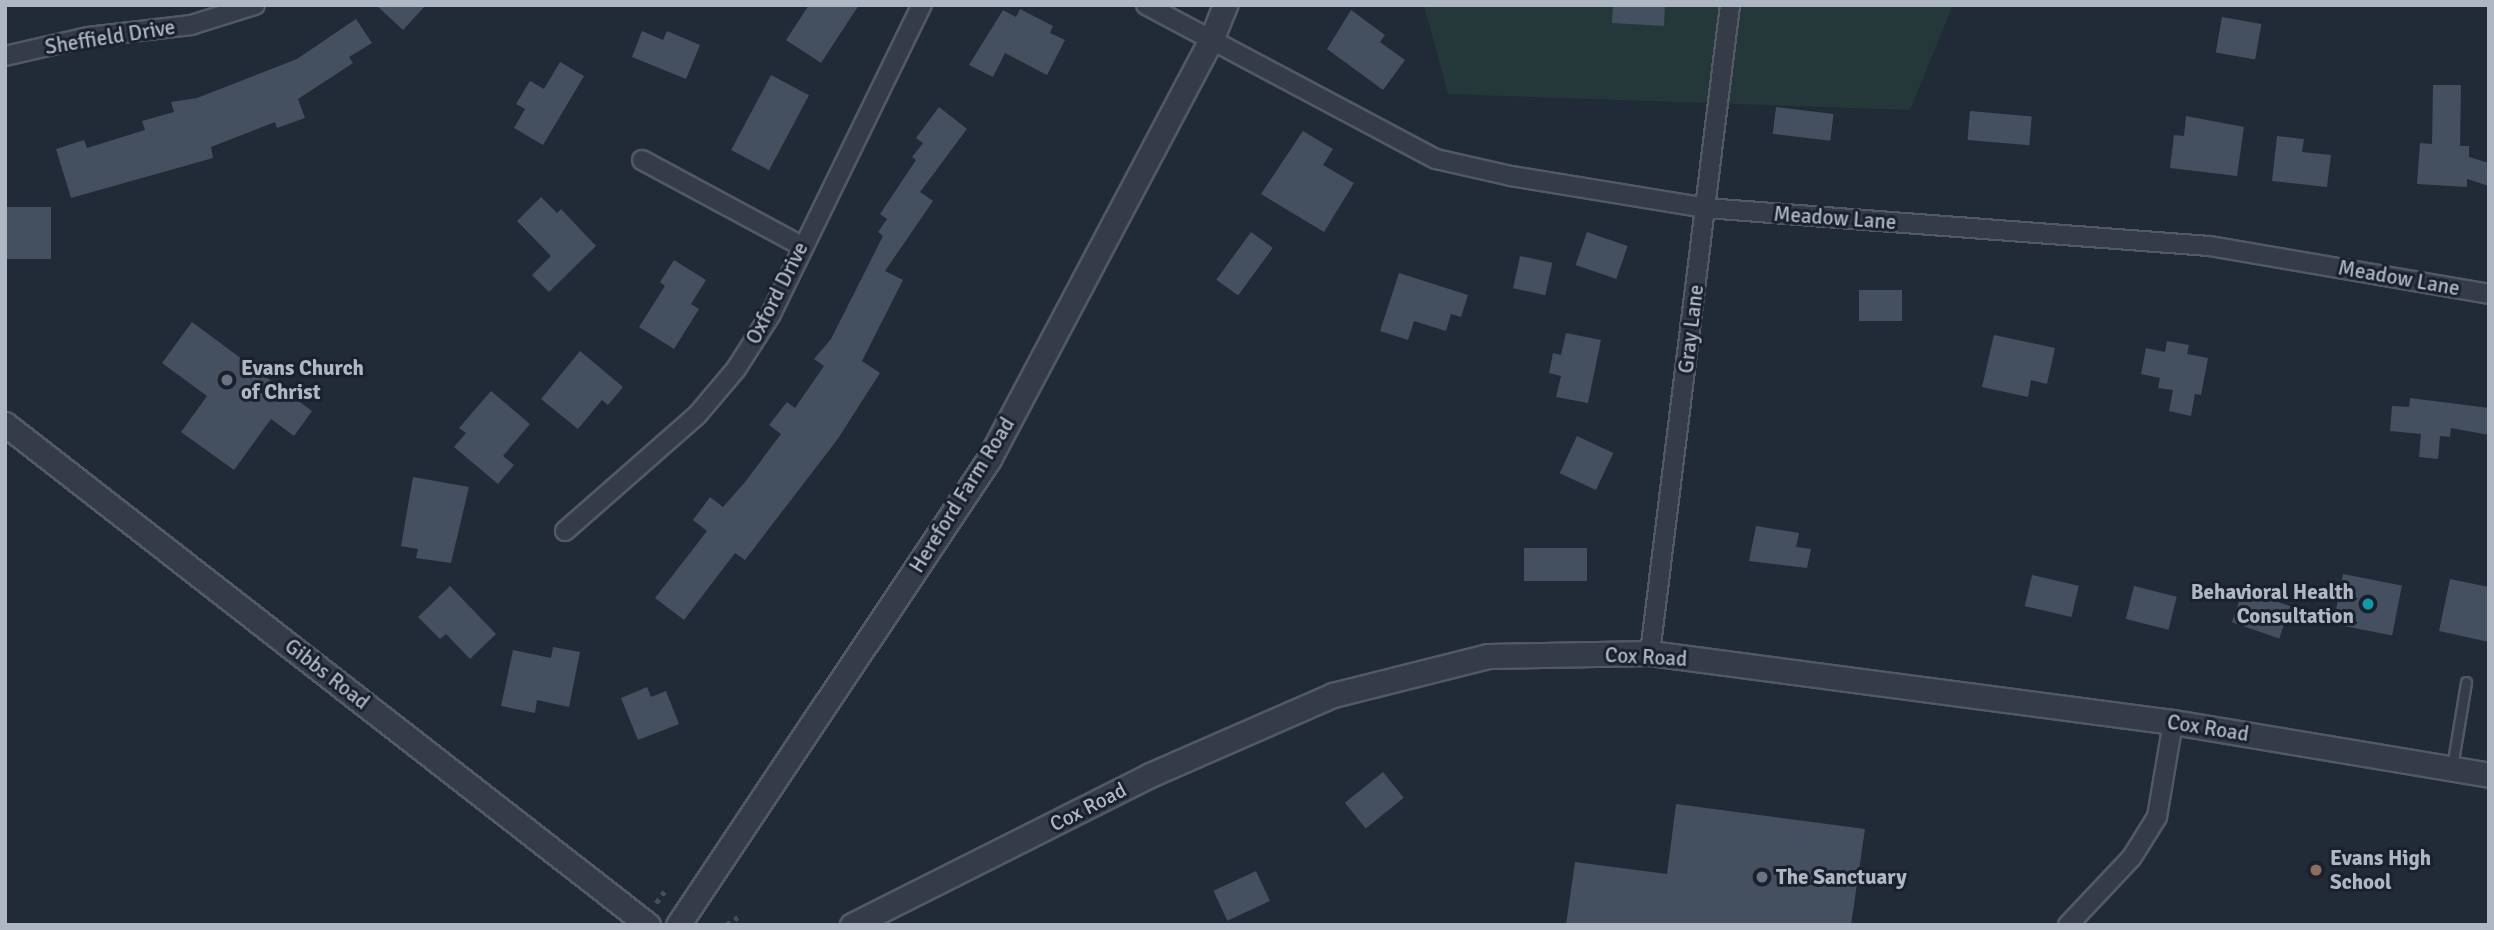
<!DOCTYPE html>
<html>
<head>
<meta charset="utf-8">
<style>
	body { margin:0 }
	#map { position:relative; width:2494px; height:930px; overflow:hidden; background:#212a37; font-family:Signika,sans-serif }
	div>[style] { position:absolute }
	[style*='--x'] { left:calc(var(--x)*1px); top:calc(var(--y)*1px); width:calc(var(--w)*1px); rotate:calc(var(--a)*1deg) }
	.green>* { inset:0; background:#243739 }
	.building>* { inset:0; background:#444f5f; transform-origin:0 0 }
	.path>* { height:4.5px; margin-top:-2.25px; transform-origin:0; background:repeating-linear-gradient(90deg,#415256 0 5px,transparent 0 10px) }
	.roads { filter:drop-shadow(2px 0 #525965) drop-shadow(-2px 0 #525965) drop-shadow(0 2px #525965) drop-shadow(0 -2px #525965) }
	.service>* { height:9px; margin:-4.5px; padding:0 4.5px; transform-origin:4.5px; border-radius:4.5px; background:#353c48 }
	.minor>* { height:18px; margin:-9px; padding:0 9px; transform-origin:9px; border-radius:9px; background:#353c48 }
	.tertiary>* { height:23px; margin:-11.5px; padding:0 11.5px; transform-origin:11.5px; border-radius:11.5px; background:#353c48 }
	.dots>* { width:19px; height:19px; translate:-50% -50%; box-sizing:border-box; border:4px solid #1a212c; border-radius:50% }
	span { translate:-50% -50%; white-space:nowrap; text-align:center; line-height:1.15; -webkit-text-stroke:6px #1a212c; paint-order:stroke }
	.street-label { font-size:21px; color:#afb6c4 }
	.poi-label { font-size:21px; color:#afb6c4; font-weight:700 }
	.left { translate:0 -50%; text-align:left }
	.right { translate:-100% -50%; text-align:right }
	.frame { position:absolute; inset:0; border:7px solid #afb6c4; pointer-events:none }
</style>
</head>
<body>
<div id="map">
	<div class="green">
		<div style="clip-path:polygon(1424px 5px,1953px 5px,1910px 110px,1448px 94px)"></div>
	</div>
	<div class="building">
		<div style="clip-path:polygon(376px 5px,426px 5px,403px 30px)"></div>
		<div style="clip-path:polygon(809px 5px,859px 5px,821px 63px,786px 40px)"></div>
		<div style="clip-path:polygon(1613px 5px,1665px 5px,1664px 26px,1612px 23px)"></div>
		<div style="clip-path:polygon(1020px 9px,1053px 26px,1050px 33px,1065px 40px,1047px 75px,1005px 53px,993px 77px,969px 65px,1003px 10px,1016px 17px)"></div>
		<div style="clip-path:polygon(1351px 10px,1385px 35px,1380px 42px,1405px 60px,1383px 90px,1327px 49px)"></div>
		<div style="left:2222px;top:17px;width:40px;height:36px;rotate:10deg"></div>
		<div style="clip-path:polygon(356px 19px,372px 43px,349px 57px,353px 63px,298px 99px,305px 118px,277px 128px,275px 122px,211px 147px,213px 158px,71px 198px,56px 149px,84px 140px,87px 148px,145px 130px,142px 121px,174px 112px,171px 102px,197px 98px,297px 59px)"></div>
		<div style="clip-path:polygon(642px 31px,663px 40px,667px 31px,700px 45px,686px 79px,632px 57px)"></div>
		<div style="clip-path:polygon(560px 62px,584px 76px,543px 145px,514px 128px,525px 109px,516px 104px,530px 81px,544px 89px)"></div>
		<div style="left:771px;top:75px;width:43px;height:85px;rotate:28deg"></div>
		<div style="clip-path:polygon(2433px 85px,2461px 85px,2460px 146px,2469px 146px,2469px 157px,2489px 163px,2489px 186px,2467px 179px,2467px 187px,2417px 184px,2420px 143px,2432px 144px)"></div>
		<div style="clip-path:polygon(939px 107px,967px 129px,920px 192px,933px 201px,885px 271px,903px 280px,862px 361px,880px 373px,837px 440px,745px 560px,735px 553px,684px 620px,655px 598px,707px 531px,693px 520px,710px 497px,723px 507px,745px 482px,781px 434px,769px 425px,787px 402px,795px 408px,824px 366px,814px 359px,831px 339px,883px 236px,878px 232px,887px 219px,880px 214px,916px 160px,912px 157px,923px 143px,916px 138px)"></div>
		<div style="left:1776px;top:107px;width:58px;height:27px;rotate:7deg"></div>
		<div style="left:1970px;top:111px;width:62px;height:29px;rotate:5deg"></div>
		<div style="clip-path:polygon(2186px 116px,2244px 127px,2237px 176px,2170px 168px,2174px 135px,2184px 136px)"></div>
		<div style="clip-path:polygon(1303px 131px,1333px 149px,1323px 165px,1354px 183px,1324px 232px,1261px 194px)"></div>
		<div style="clip-path:polygon(2277px 136px,2304px 139px,2302px 152px,2331px 155px,2327px 187px,2272px 181px)"></div>
		<div style="clip-path:polygon(541px 197px,557px 213px,561px 209px,596px 246px,549px 292px,532px 275px,551px 256px,517px 221px)"></div>
		<div style="left:51px;top:207px;width:52px;height:46px;rotate:90deg"></div>
		<div style="left:1251px;top:232px;width:27px;height:59px;rotate:36deg"></div>
		<div style="left:1587px;top:232px;width:43px;height:35px;rotate:19deg"></div>
		<div style="left:1520px;top:256px;width:33px;height:33px;rotate:12deg"></div>
		<div style="clip-path:polygon(674px 260px,706px 280px,691px 304px,699px 309px,674px 349px,639px 327px,665px 286px,660px 282px)"></div>
		<div style="clip-path:polygon(1399px 273px,1468px 295px,1461px 317px,1451px 314px,1446px 331px,1414px 321px,1408px 340px,1380px 331px)"></div>
		<div style="left:1859px;top:290px;width:43px;height:31px"></div>
		<div style="clip-path:polygon(192px 322px,312px 411px,294px 436px,271px 419px,234px 470px,181px 432px,207px 396px,162px 363px)"></div>
		<div style="clip-path:polygon(1566px 333px,1601px 340px,1588px 403px,1556px 397px,1561px 376px,1549px 373px,1553px 353px,1561px 355px)"></div>
		<div style="clip-path:polygon(1994px 335px,2055px 348px,2047px 384px,2031px 380px,2028px 397px,1982px 387px)"></div>
		<div style="clip-path:polygon(2167px 341px,2189px 345px,2187px 354px,2208px 358px,2201px 395px,2195px 394px,2191px 416px,2169px 411px,2173px 390px,2158px 388px,2160px 378px,2141px 374px,2146px 348px,2165px 352px)"></div>
		<div style="clip-path:polygon(580px 351px,623px 387px,608px 405px,602px 400px,578px 429px,541px 399px)"></div>
		<div style="clip-path:polygon(491px 391px,530px 424px,503px 456px,514px 465px,498px 484px,454px 447px,466px 433px,459px 428px)"></div>
		<div style="clip-path:polygon(2410px 398px,2489px 408px,2489px 435px,2451px 428px,2450px 437px,2440px 436px,2438px 459px,2419px 457px,2421px 434px,2390px 431px,2392px 406px,2409px 407px)"></div>
		<div style="left:1577px;top:436px;width:40px;height:41px;rotate:25deg"></div>
		<div style="clip-path:polygon(413px 477px,469px 487px,451px 563px,416px 558px,418px 549px,401px 546px)"></div>
		<div style="clip-path:polygon(1756px 526px,1799px 533px,1796px 547px,1811px 549px,1807px 568px,1749px 561px)"></div>
		<div style="left:1524px;top:548px;width:63px;height:33px"></div>
		<div style="left:2343px;top:574px;width:60px;height:51px;rotate:11deg"></div>
		<div style="left:2032px;top:575px;width:48px;height:32px;rotate:13deg"></div>
		<div style="clip-path:polygon(2450px 579px,2489px 587px,2489px 642px,2439px 631px)"></div>
		<div style="clip-path:polygon(450px 586px,496px 634px,470px 659px,446px 634px,440px 639px,418px 617px)"></div>
		<div style="left:2134px;top:586px;width:44px;height:34px;rotate:14deg"></div>
		<div style="left:2243px;top:590px;width:50px;height:34px;rotate:19deg"></div>
		<div style="clip-path:polygon(553px 647px,580px 652px,569px 707px,537px 700px,535px 713px,501px 706px,513px 650px,551px 658px)"></div>
		<div style="clip-path:polygon(647px 687px,651px 697px,666px 691px,679px 724px,638px 740px,621px 698px)"></div>
		<div style="left:1383px;top:772px;width:33px;height:49px;rotate:51deg"></div>
		<div style="clip-path:polygon(1676px 804px,1865px 829px,1851px 925px,1566px 925px,1575px 862px,1667px 874px)"></div>
		<div style="left:1256px;top:871px;width:33px;height:47px;rotate:65deg"></div>
	</div>
	<div class="path">
		<div style="--x:656;--y:903;--w:14;--a:-54"></div>
		<div style="--x:726;--y:925;--w:14;--a:-34"></div>
	</div>
	<div class="roads">
		<div class="service">
			<div style="--x:2452;--y:767;--w:86;--a:-80.6"></div>
		</div>
		<div class="minor">
			<div style="--x:1146;--y:5;--w:328;--a:28"></div>
			<div style="--x:1436;--y:159;--w:77;--a:12.8"></div>
			<div style="--x:1511;--y:176;--w:198;--a:9.3"></div>
			<div style="--x:1706;--y:208;--w:504;--a:4.32"></div>
			<div style="--x:2209;--y:246;--w:284;--a:9.7"></div>
			<div style="--x:5;--y:56;--w:85;--a:-12.9"></div>
			<div style="--x:88;--y:37;--w:104;--a:-6.6"></div>
			<div style="--x:191;--y:25;--w:67;--a:-17.4"></div>
			<div style="--x:642;--y:160;--w:182;--a:28.3"></div>
			<div style="--x:565;--y:531;--w:177;--a:-41.3"></div>
			<div style="--x:698;--y:414;--w:59;--a:-49.8"></div>
			<div style="--x:736;--y:369;--w:65;--a:-57.5"></div>
			<div style="--x:771;--y:314;--w:344;--a:-64"></div>
			<div style="--x:1650;--y:653;--w:653;--a:-82.96"></div>
			<div style="--x:2068;--y:925;--w:93;--a:-46.7"></div>
			<div style="--x:2132;--y:857;--w:47;--a:-58"></div>
			<div style="--x:2157;--y:817;--w:96;--a:-80.4"></div>
		</div>
		<div class="tertiary">
			<div style="--x:5;--y:424;--w:815;--a:37.92"></div>
			<div style="--x:678;--y:925;--w:560;--a:-56.28"></div>
			<div style="--x:989;--y:459;--w:474;--a:-62.1"></div>
			<div style="--x:1211;--y:40;--w:38;--a:-68"></div>
			<div style="--x:852;--y:925;--w:334;--a:-26.7"></div>
			<div style="--x:1150;--y:775;--w:200;--a:-23.6"></div>
			<div style="--x:1333;--y:695;--w:160;--a:-14.1"></div>
			<div style="--x:1488;--y:656;--w:162;--a:-1.1"></div>
			<div style="--x:1650;--y:653;--w:528;--a:7.52"></div>
			<div style="--x:2173;--y:722;--w:320;--a:9.5"></div>
		</div>
	</div>
	<div class="dots">
		<div style="left:227px;top:380px;background:#6b7280"></div>
		<div style="left:2368px;top:604px;background:#0f9aa8"></div>
		<div style="left:2316px;top:870px;background:#8d6e63"></div>
		<div style="left:1762px;top:877px;background:#6b7280"></div>
	</div>
	<div class="street-label">
		<span style="left:110px;top:37px;rotate:-9deg">Sheffield Drive</span>
		<span style="left:1835px;top:218px;rotate:4deg">Meadow Lane</span>
		<span style="left:2399px;top:278px;rotate:10deg">Meadow Lane</span>
		<span style="left:777px;top:293px;rotate:-63deg">Oxford Drive</span>
		<span style="left:1691px;top:329px;rotate:-83deg">Gray Lane</span>
		<span style="left:962px;top:495px;rotate:-58deg">Hereford Farm Road</span>
		<span style="left:1646px;top:657px;rotate:3deg">Cox Road</span>
		<span style="left:327px;top:674px;rotate:38deg">Gibbs Road</span>
		<span style="left:2208px;top:728px;rotate:9deg">Cox Road</span>
		<span style="left:1088px;top:807px;rotate:-27deg">Cox Road</span>
	</div>
	<div class="poi-label">
		<span class="left" style="left:241px;top:380px">Evans Church<br>of Christ</span>
		<span class="right" style="left:2354px;top:604px">Behavioral Health<br>Consultation</span>
		<span class="left" style="left:2330px;top:870px">Evans High<br>School</span>
		<span class="left" style="left:1776px;top:877px">The Sanctuary</span>
	</div>
	<div class="frame"></div>
</div>
</body>
</html>
